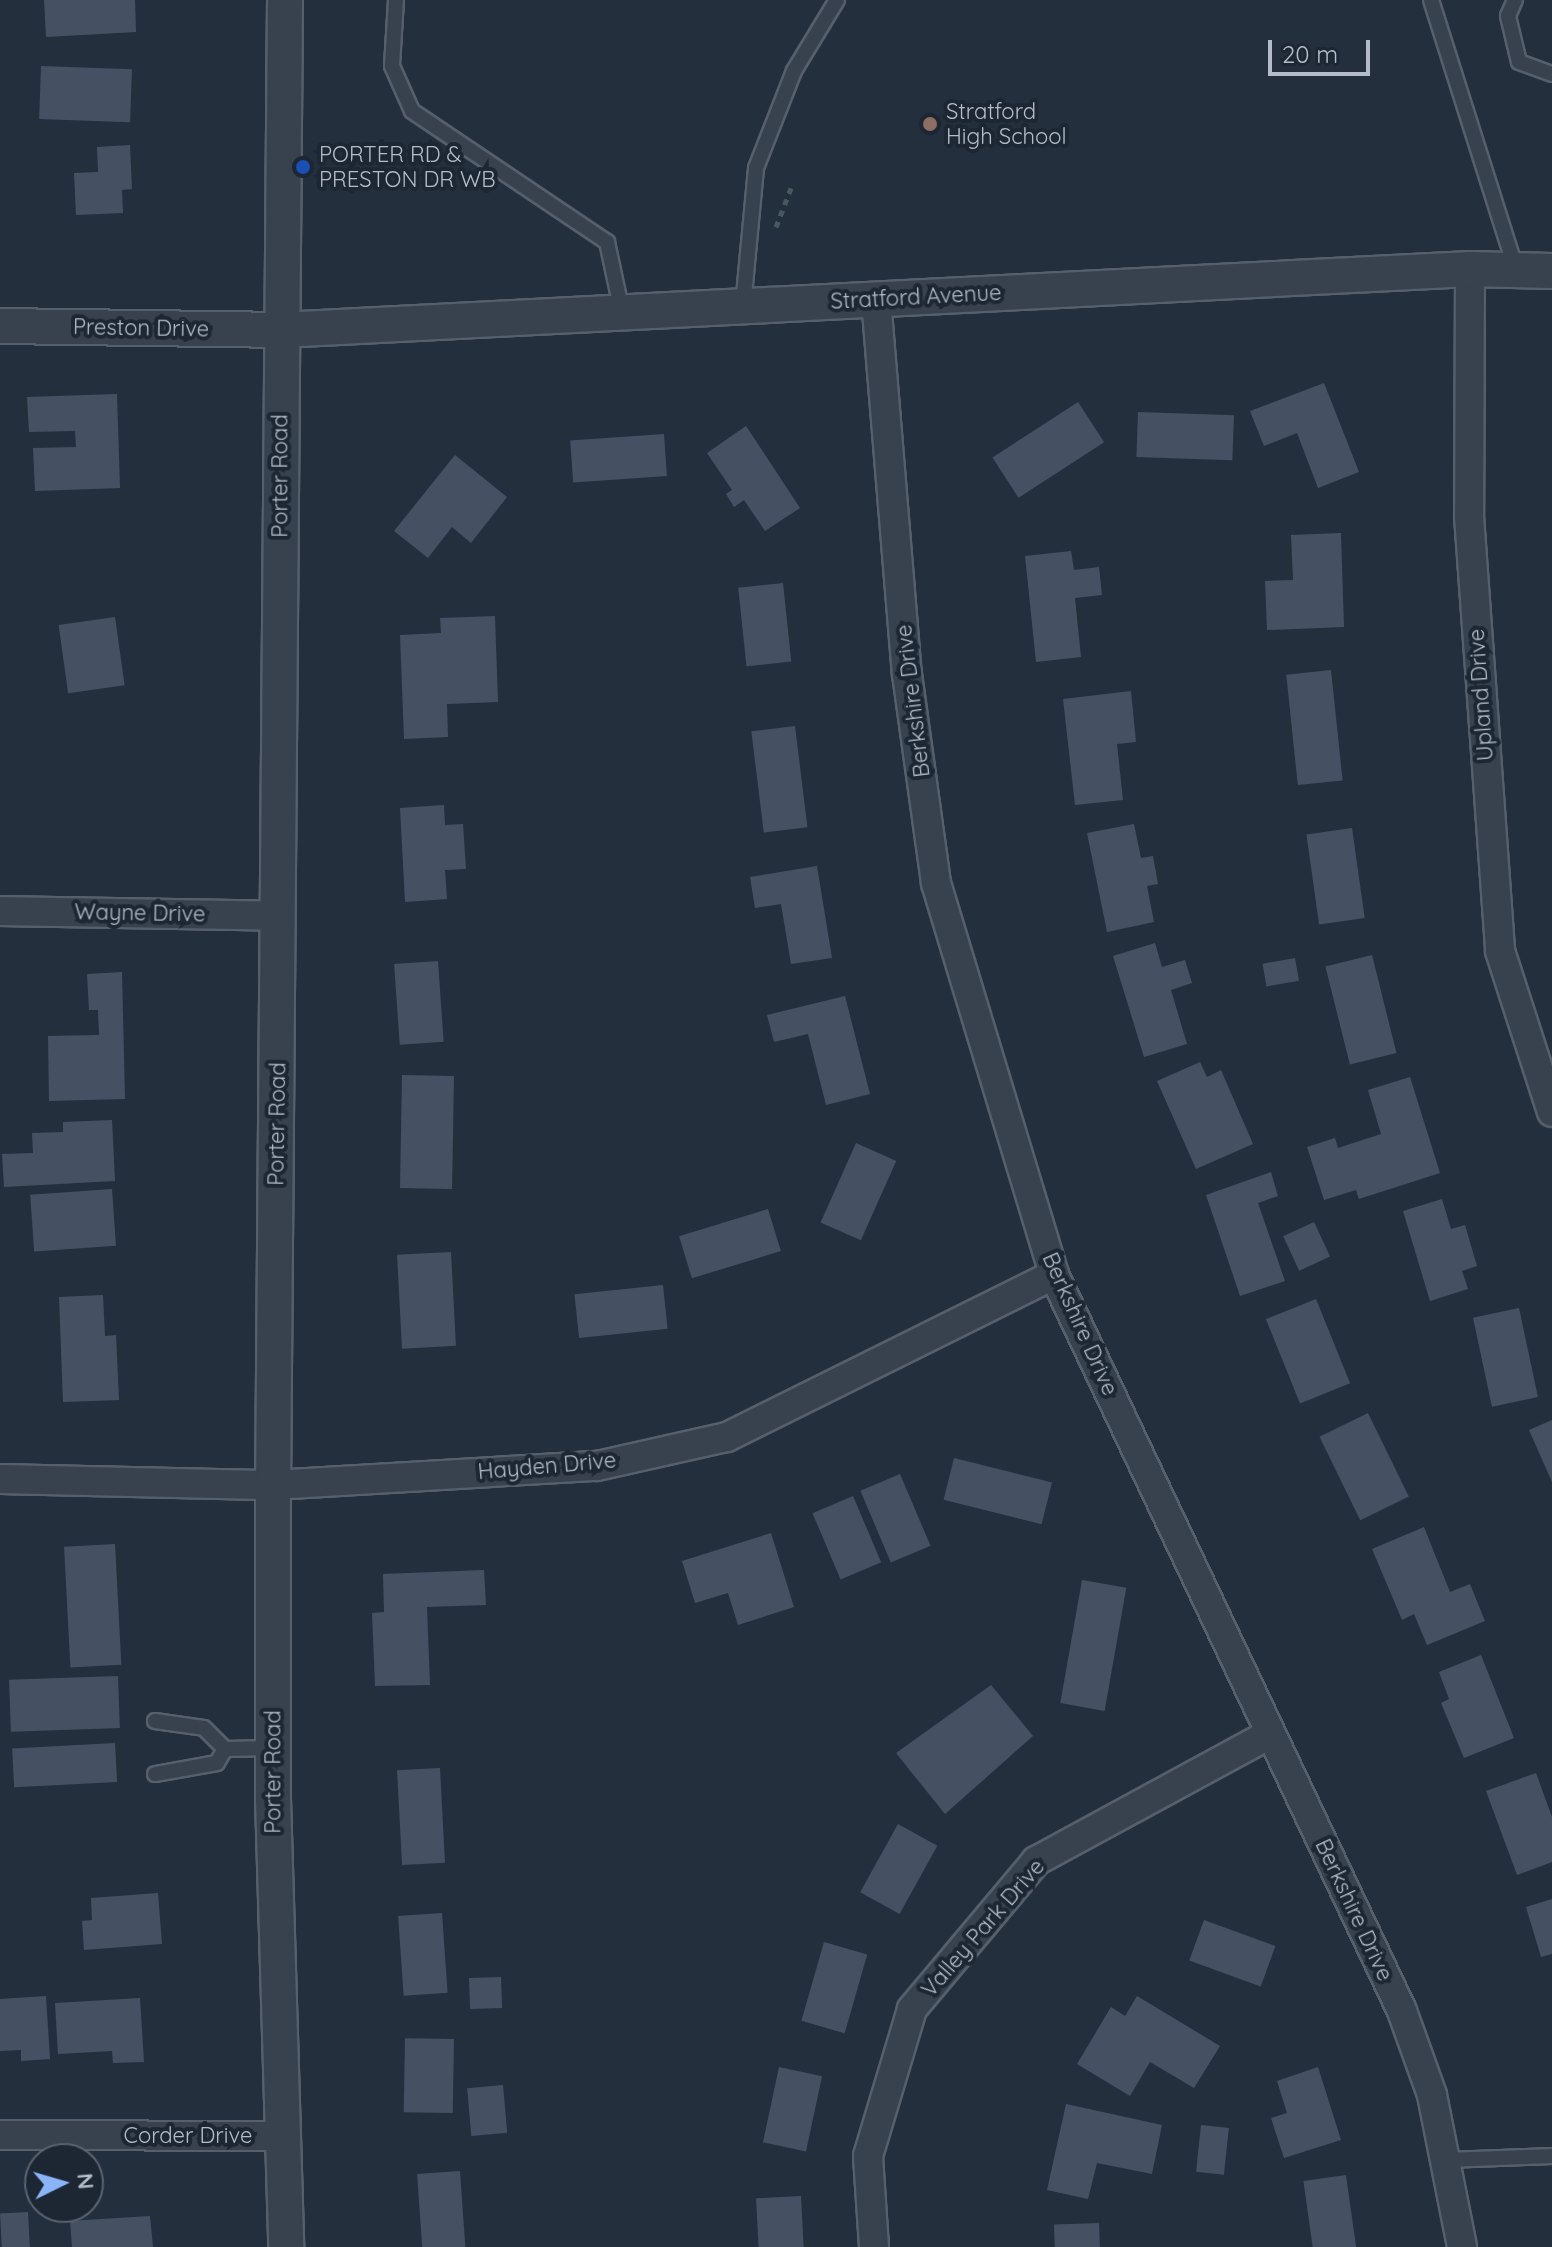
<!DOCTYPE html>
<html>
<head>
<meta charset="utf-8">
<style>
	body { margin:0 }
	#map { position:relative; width:1552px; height:2247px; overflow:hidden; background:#242f3e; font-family:Quicksand,sans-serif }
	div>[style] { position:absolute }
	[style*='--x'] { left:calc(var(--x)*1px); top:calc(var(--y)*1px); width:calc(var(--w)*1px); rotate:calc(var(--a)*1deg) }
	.building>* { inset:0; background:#455162; transform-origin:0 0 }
	.path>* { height:5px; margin-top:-2.5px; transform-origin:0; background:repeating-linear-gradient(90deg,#44595c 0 6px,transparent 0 12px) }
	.roads { filter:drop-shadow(2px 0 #565f6c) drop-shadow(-2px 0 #565f6c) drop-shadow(0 2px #565f6c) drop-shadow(0 -2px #565f6c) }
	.service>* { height:14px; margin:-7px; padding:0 7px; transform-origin:7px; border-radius:7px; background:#38414e }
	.minor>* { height:28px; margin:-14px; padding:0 14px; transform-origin:14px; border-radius:14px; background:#38414e }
	.tertiary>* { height:34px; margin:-17px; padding:0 17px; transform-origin:17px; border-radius:17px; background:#38414e }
	.dots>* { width:22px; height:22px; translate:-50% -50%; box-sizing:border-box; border:4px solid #1d2633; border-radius:50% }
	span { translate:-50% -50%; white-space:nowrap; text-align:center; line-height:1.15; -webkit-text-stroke:8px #1d2633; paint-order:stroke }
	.poi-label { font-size:22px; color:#b4bcc9 }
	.left { translate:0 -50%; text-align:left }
	.street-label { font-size:22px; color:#b4bcc9 }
	.north { position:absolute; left:24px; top:2143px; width:80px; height:80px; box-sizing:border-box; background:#1d2633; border:2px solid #59626f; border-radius:50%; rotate:85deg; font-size:22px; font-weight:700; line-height:32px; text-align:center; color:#b4bcc9 }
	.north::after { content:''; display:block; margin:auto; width:28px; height:36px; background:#8ab4f8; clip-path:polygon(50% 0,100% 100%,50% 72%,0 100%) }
	.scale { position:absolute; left:1268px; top:40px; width:102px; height:36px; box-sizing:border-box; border:4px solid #b4bcc9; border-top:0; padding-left:10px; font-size:24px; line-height:28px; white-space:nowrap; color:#b4bcc9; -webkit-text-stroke:6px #1d2633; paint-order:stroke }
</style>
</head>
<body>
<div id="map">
	<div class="building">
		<div style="clip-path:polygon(44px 0,135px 0,136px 32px,46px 37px)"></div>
		<div style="left:41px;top:66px;width:91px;height:53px;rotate:2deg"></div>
		<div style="clip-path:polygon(130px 145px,132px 189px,122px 190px,123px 213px,76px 215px,74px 173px,98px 172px,97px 147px)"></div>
		<div style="clip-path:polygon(1324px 383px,1359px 472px,1318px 488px,1297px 433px,1264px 446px,1250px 411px)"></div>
		<div style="clip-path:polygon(117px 394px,120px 488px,35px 491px,33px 448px,76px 447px,75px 431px,29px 432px,27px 397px)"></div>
		<div style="left:1078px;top:402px;width:48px;height:102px;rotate:57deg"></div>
		<div style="left:1138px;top:412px;width:96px;height:45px;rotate:2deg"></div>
		<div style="clip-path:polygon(746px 426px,800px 508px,765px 531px,744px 500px,734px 507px,726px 494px,732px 490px,707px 453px)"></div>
		<div style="left:664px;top:434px;width:42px;height:94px;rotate:86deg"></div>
		<div style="clip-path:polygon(455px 455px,507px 497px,471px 543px,452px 527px,428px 558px,394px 531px)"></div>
		<div style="clip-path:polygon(1341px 533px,1344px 627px,1267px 630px,1265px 581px,1293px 580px,1291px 535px)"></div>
		<div style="clip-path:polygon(1071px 551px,1074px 570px,1099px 567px,1102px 595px,1075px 598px,1081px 657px,1036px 662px,1025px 556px)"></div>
		<div style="left:783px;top:583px;width:79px;height:45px;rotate:84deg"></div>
		<div style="clip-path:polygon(495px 616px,498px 702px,447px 704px,448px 737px,404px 739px,400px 635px,441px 633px,440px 618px)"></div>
		<div style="left:115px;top:617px;width:69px;height:57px;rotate:82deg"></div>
		<div style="left:1331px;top:670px;width:111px;height:45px;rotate:84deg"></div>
		<div style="clip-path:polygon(1131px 691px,1136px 742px,1117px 744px,1123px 800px,1075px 805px,1063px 699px)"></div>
		<div style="left:795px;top:726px;width:102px;height:44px;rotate:83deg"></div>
		<div style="clip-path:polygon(444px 805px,445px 825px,463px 824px,466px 869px,445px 870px,447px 899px,405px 902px,400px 808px)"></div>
		<div style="clip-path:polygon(1134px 824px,1141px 858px,1153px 856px,1158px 884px,1147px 886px,1154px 922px,1107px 932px,1087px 833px)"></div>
		<div style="left:1352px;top:828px;width:91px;height:46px;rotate:82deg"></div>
		<div style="clip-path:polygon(817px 866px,832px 958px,791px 964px,781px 904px,755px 908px,750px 877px)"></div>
		<div style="clip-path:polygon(1155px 943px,1162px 967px,1185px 960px,1192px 983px,1171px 990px,1187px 1044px,1144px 1057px,1113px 956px)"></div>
		<div style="left:1372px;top:955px;width:101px;height:48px;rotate:76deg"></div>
		<div style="left:1295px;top:958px;width:23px;height:33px;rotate:80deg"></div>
		<div style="left:438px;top:961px;width:81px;height:44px;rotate:86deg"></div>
		<div style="clip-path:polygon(122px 972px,125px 1099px,49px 1101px,48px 1036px,99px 1035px,98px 1010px,89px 1010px,87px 974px)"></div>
		<div style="clip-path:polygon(845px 996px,870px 1094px,826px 1105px,808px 1034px,774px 1042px,767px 1015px)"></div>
		<div style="clip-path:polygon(1200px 1062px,1207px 1077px,1221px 1070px,1253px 1144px,1196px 1169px,1157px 1081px)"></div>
		<div style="left:402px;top:1075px;width:52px;height:113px;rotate:1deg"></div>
		<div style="clip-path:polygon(1410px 1077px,1440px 1173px,1359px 1199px,1356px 1190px,1324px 1200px,1307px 1147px,1335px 1138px,1338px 1148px,1381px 1134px,1368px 1090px)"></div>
		<div style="clip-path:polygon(112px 1120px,115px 1181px,4px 1187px,2px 1154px,33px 1153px,32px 1133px,63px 1132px,63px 1122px)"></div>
		<div style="left:856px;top:1143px;width:44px;height:87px;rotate:24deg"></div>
		<div style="clip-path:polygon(1271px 1172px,1278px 1196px,1258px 1203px,1285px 1281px,1240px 1296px,1206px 1195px)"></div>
		<div style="left:112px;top:1189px;width:57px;height:82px;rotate:86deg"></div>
		<div style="clip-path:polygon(1442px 1199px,1451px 1229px,1465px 1225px,1477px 1266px,1462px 1271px,1468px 1289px,1430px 1301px,1403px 1211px)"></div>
		<div style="left:768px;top:1209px;width:44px;height:93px;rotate:73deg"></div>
		<div style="left:1314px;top:1222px;width:38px;height:34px;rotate:65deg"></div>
		<div style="left:451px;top:1252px;width:94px;height:54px;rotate:87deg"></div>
		<div style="left:663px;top:1285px;width:44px;height:89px;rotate:84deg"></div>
		<div style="clip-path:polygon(103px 1295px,105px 1336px,116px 1335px,119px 1400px,63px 1402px,59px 1297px)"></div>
		<div style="left:1316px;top:1299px;width:91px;height:54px;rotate:68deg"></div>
		<div style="left:1519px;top:1308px;width:91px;height:47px;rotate:78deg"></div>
		<div style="left:1368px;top:1413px;width:93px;height:54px;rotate:64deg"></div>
		<div style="clip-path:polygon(1552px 1420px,1552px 1482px,1529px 1430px)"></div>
		<div style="left:954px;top:1458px;width:101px;height:43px;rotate:14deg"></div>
		<div style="left:900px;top:1474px;width:78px;height:43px;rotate:67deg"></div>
		<div style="left:853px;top:1496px;width:72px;height:44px;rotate:67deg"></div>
		<div style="clip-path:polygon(1424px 1527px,1450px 1592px,1470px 1584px,1485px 1621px,1427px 1645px,1414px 1614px,1402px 1620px,1372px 1549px)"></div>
		<div style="clip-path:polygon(771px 1533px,794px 1607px,738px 1625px,728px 1593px,695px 1603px,682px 1561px)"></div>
		<div style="left:115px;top:1544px;width:121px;height:51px;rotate:87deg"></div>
		<div style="clip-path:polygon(484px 1570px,486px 1605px,427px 1607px,430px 1685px,375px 1686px,372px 1613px,384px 1612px,383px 1574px)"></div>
		<div style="left:1082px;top:1580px;width:45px;height:125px;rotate:10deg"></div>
		<div style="clip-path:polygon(1481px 1655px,1514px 1738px,1464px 1758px,1441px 1703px,1449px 1699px,1439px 1672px)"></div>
		<div style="left:118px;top:1676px;width:52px;height:109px;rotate:88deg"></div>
		<div style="clip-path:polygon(991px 1685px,1033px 1736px,945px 1814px,896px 1753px)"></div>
		<div style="left:115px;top:1743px;width:39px;height:103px;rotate:87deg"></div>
		<div style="left:440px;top:1768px;width:95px;height:43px;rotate:87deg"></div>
		<div style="clip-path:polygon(1536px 1773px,1552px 1817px,1552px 1862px,1517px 1875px,1486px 1791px)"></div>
		<div style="left:898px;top:1824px;width:45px;height:78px;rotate:29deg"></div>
		<div style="clip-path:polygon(158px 1893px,162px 1944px,84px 1950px,82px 1921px,92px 1920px,91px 1898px)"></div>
		<div style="clip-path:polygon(1552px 1899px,1552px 1954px,1541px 1957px,1526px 1907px)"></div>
		<div style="left:442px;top:1913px;width:80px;height:44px;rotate:86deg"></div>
		<div style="left:1204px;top:1920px;width:76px;height:43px;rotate:20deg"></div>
		<div style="left:824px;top:1942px;width:45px;height:82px;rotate:16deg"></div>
		<div style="left:501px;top:1977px;width:31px;height:32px;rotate:88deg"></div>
		<div style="clip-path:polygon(46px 1996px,50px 2059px,21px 2061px,21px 2050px,0 2051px,0 1999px)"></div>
		<div style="clip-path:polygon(1137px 1996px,1220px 2046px,1194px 2088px,1150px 2062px,1130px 2096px,1077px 2064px,1111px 2007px,1125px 2016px)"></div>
		<div style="clip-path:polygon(140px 1998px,144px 2062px,113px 2063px,112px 2051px,58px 2054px,55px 2003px)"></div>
		<div style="left:454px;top:2039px;width:74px;height:49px;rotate:91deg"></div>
		<div style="left:779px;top:2067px;width:44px;height:77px;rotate:12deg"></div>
		<div style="clip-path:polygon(1318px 2067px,1341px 2140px,1284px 2158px,1271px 2118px,1287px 2113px,1277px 2081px)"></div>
		<div style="left:503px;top:2085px;width:48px;height:36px;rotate:85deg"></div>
		<div style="clip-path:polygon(1066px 2104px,1162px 2125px,1152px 2174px,1097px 2163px,1088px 2199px,1047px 2190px)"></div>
		<div style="left:1201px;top:2125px;width:28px;height:47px;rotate:6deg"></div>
		<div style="left:460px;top:2171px;width:76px;height:43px;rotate:86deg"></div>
		<div style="left:1346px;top:2175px;width:73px;height:43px;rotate:82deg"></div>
		<div style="left:801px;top:2196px;width:51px;height:45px;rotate:87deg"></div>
		<div style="left:28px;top:2212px;width:35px;height:28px;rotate:87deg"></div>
		<div style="clip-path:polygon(150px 2216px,153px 2247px,72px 2247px,70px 2221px)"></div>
		<div style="left:1099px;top:2223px;width:24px;height:45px;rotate:88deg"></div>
	</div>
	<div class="path">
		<div style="--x:776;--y:227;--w:42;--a:-69"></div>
	</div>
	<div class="roads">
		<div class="service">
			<div style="--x:396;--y:0;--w:66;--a:93.5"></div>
			<div style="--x:392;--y:66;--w:49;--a:66"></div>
			<div style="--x:412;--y:111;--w:235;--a:33.9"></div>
			<div style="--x:607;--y:242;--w:72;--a:77.9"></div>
			<div style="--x:1431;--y:0;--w:283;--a:72.5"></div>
			<div style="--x:1515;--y:0;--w:17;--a:114"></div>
			<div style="--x:1508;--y:16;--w:47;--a:76.6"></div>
			<div style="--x:1519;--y:62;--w:35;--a:20"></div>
			<div style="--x:743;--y:306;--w:139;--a:-84.6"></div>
			<div style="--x:756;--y:168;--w:104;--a:-68.6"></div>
			<div style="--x:794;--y:71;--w:83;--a:-58.8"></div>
			<div style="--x:155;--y:1721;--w:49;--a:8.1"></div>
			<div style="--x:204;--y:1728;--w:30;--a:45"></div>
			<div style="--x:225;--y:1749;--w:16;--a:120"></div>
			<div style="--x:217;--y:1763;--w:63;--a:169.9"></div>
			<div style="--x:225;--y:1749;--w:47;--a:-1.2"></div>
			<div style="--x:1447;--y:2160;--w:105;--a:-2.2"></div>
		</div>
		<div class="minor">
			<div style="--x:1470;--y:269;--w:247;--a:90.2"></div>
			<div style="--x:1469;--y:516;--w:436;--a:85.9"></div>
			<div style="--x:1500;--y:951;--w:169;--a:72.1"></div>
			<div style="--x:876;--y:299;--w:376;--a:85.3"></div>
			<div style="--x:907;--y:674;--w:211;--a:82.1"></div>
			<div style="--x:936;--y:883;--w:409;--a:73.2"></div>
			<div style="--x:1054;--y:1275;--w:814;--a:64.69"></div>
			<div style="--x:1402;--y:2011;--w:89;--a:70.3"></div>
			<div style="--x:1432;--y:2095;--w:155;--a:78.8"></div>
			<div style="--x:0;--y:911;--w:279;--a:1"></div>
			<div style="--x:0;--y:1479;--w:273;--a:1.3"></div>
			<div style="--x:273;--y:1485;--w:325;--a:-3.4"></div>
			<div style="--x:597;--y:1466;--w:133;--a:-12.6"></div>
			<div style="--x:727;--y:1437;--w:365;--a:-26.4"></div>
			<div style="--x:0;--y:2135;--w:281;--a:0.2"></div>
			<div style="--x:874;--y:2247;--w:91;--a:-93.8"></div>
			<div style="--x:868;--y:2156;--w:153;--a:-73.3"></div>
			<div style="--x:912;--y:2009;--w:193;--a:-50"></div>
			<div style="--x:1036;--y:1861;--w:266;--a:-28.5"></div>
		</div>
		<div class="tertiary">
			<div style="--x:285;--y:0;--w:1485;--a:90.46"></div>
			<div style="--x:273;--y:1485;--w:314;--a:90"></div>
			<div style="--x:273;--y:1799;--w:448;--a:88.3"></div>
			<div style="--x:0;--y:326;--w:281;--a:0.8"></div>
			<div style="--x:281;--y:330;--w:1191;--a:-2.94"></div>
			<div style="--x:1470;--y:269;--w:82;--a:1.4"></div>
		</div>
	</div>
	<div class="dots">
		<div style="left:930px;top:124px;background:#8d6e63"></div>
		<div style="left:303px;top:167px;background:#1a4fb4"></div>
	</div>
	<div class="poi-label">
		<span class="left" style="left:946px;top:124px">Stratford<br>High School</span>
		<span class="left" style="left:319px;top:167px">PORTER RD &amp;<br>PRESTON DR WB</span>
	</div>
	<div class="street-label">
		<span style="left:916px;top:297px;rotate:-3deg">Stratford Avenue</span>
		<span style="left:141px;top:328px;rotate:1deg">Preston Drive</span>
		<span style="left:280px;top:476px;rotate:-90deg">Porter Road</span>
		<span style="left:1481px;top:695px;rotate:-94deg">Upland Drive</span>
		<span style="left:913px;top:701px;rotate:-97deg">Berkshire Drive</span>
		<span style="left:140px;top:913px;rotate:1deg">Wayne Drive</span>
		<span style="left:277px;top:1124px;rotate:-89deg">Porter Road</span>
		<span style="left:1080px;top:1324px;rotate:66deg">Berkshire Drive</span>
		<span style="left:547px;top:1466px;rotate:-5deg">Hayden Drive</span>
		<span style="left:273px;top:1772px;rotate:-90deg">Porter Road</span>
		<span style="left:1354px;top:1910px;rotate:65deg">Berkshire Drive</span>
		<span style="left:983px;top:1928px;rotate:-49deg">Valley Park Drive</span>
		<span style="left:188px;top:2136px">Corder Drive</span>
	</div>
	<div class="north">N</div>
	<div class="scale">20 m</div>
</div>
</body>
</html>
